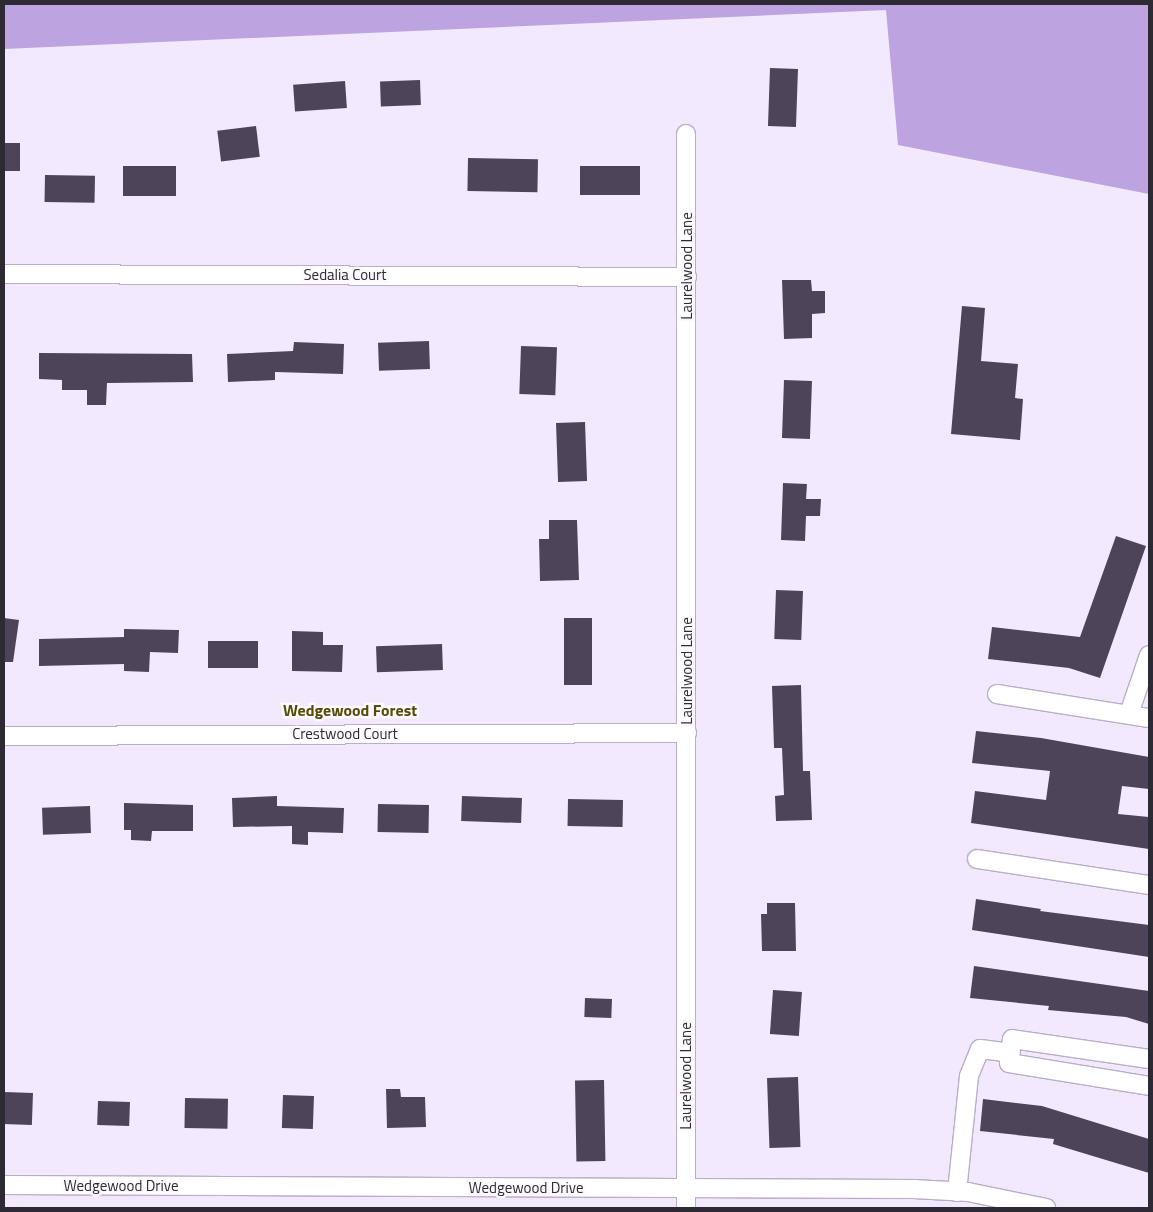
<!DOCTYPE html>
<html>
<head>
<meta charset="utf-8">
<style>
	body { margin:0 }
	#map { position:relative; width:1153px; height:1212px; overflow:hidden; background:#f2e9fe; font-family:"Titillium Web",sans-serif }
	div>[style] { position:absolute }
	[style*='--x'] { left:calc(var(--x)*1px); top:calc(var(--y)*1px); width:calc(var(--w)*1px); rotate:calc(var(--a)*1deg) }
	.forest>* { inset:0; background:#bda3df }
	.building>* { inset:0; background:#4d4459; transform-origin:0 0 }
	.roads { filter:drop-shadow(1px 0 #b8aec7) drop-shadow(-1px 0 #b8aec7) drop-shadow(0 1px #b8aec7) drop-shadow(0 -1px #b8aec7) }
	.minor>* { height:18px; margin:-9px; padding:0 9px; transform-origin:9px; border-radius:9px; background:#fff }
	span { translate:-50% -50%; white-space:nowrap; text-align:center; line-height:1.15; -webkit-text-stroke:5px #fcfaff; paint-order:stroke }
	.street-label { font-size:15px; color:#2e2a34 }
	.neighbourhood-label { font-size:16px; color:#594a09; font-weight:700 }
	.frame { position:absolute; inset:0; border:5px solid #2e2a34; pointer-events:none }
</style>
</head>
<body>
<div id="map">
	<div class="forest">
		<div style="clip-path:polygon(4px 4px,1149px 4px,1149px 194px,898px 145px,886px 10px,4px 49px)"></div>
	</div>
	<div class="building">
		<div style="left:770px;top:68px;width:28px;height:58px;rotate:2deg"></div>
		<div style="left:420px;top:80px;width:25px;height:40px;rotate:88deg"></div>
		<div style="left:345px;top:81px;width:27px;height:52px;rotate:86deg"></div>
		<div style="left:256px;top:126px;width:31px;height:39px;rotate:83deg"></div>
		<div style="left:4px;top:143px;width:16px;height:28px"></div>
		<div style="left:468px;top:158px;width:70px;height:33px;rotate:1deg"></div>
		<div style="left:176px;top:166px;width:30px;height:53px;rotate:90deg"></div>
		<div style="left:640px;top:166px;width:29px;height:60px;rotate:90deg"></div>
		<div style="left:45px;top:175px;width:50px;height:27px;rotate:1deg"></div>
		<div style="clip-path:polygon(782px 280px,811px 280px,812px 291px,825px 291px,825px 313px,812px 314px,812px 338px,784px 339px)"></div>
		<div style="clip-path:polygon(962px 306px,985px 308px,981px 361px,1018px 364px,1015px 398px,1023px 399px,1020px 440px,951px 434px)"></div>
		<div style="left:429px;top:341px;width:28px;height:51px;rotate:88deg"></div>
		<div style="clip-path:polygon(294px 342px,344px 344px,343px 374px,275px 372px,275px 380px,228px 382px,227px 354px,293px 351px)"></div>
		<div style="left:521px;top:346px;width:36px;height:48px;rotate:2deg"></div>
		<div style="clip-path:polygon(39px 353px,192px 354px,193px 382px,107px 383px,106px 405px,87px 405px,87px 390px,62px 390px,62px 380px,39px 379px)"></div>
		<div style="left:784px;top:380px;width:28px;height:58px;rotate:2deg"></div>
		<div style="left:585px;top:422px;width:59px;height:29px;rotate:88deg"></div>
		<div style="clip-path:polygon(783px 483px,807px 484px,806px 499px,821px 499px,820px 516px,806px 516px,805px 541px,781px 540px)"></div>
		<div style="clip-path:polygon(549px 520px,577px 520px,579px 580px,540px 581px,539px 539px,549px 539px)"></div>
		<div style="clip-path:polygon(1116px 536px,1146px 546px,1100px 678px,1069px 668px,988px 659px,992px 627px,1080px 637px)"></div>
		<div style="left:776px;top:590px;width:27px;height:49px;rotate:2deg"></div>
		<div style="clip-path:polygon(4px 618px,19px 620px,13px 662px,4px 662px)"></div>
		<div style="left:564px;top:618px;width:28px;height:67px"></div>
		<div style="clip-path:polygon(124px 629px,179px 630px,178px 653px,150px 652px,149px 672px,124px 671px,124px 664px,39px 666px,39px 639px,124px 637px)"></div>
		<div style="clip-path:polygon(292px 631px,323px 632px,323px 645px,343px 645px,342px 672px,292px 671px)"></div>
		<div style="left:258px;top:641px;width:27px;height:50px;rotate:90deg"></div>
		<div style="left:442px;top:644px;width:26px;height:66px;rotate:88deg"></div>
		<div style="clip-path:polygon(801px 685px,803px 771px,810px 771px,812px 820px,776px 821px,775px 796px,784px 795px,782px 748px,774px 748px,772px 686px)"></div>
		<div style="clip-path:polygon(976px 731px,1041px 738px,1149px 757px,1149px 789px,1122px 786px,1118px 814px,1149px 817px,1149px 849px,971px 823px,975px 791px,1046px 800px,1050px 771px,972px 763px)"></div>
		<div style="clip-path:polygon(277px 796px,277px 806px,344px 808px,343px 833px,308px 832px,308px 845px,292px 844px,292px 826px,233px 827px,232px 798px)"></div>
		<div style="left:462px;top:796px;width:60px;height:25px;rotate:2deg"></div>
		<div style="left:568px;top:799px;width:55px;height:27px;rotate:1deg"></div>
		<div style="clip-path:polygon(124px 803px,193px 805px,193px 831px,152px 831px,151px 841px,131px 840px,131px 830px,124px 830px)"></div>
		<div style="left:378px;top:804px;width:51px;height:28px;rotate:1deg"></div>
		<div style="left:90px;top:806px;width:27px;height:48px;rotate:88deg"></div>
		<div style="clip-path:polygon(976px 899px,1041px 909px,1040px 911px,1149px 925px,1149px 957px,972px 930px)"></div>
		<div style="clip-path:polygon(767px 903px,795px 903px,796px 951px,762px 951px,761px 914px,767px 914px)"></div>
		<div style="clip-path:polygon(974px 966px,1149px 991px,1149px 1024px,1126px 1017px,1048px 1010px,1049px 1006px,970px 998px)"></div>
		<div style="left:773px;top:990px;width:29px;height:44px;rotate:4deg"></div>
		<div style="left:585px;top:998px;width:27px;height:19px;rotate:2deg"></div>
		<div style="left:798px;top:1077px;width:70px;height:31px;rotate:88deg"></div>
		<div style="left:604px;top:1080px;width:81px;height:29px;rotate:89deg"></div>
		<div style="clip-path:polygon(386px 1089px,400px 1089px,401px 1097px,425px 1097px,426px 1127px,387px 1128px)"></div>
		<div style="left:4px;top:1092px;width:29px;height:32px;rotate:2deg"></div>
		<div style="left:283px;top:1095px;width:31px;height:33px;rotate:2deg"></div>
		<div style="left:185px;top:1098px;width:43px;height:30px;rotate:1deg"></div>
		<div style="clip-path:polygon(983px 1099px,1042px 1106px,1149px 1139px,1149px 1173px,1053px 1144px,1054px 1139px,980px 1131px)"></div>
		<div style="left:98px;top:1101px;width:32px;height:24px;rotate:2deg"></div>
	</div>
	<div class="roads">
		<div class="minor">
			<div style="--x:4;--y:274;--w:683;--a:0.25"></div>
			<div style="--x:997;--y:694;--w:154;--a:9"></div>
			<div style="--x:1129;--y:714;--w:62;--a:-71.3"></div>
			<div style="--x:4;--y:736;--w:683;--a:-0.25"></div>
			<div style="--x:977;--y:859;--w:174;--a:8.6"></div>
			<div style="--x:1149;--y:1059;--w:138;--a:-171.7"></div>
			<div style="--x:1012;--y:1039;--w:24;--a:97"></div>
			<div style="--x:1009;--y:1063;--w:142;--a:9.3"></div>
			<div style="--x:4;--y:1185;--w:910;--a:0.25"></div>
			<div style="--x:914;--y:1189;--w:54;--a:3.2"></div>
			<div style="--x:968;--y:1192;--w:80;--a:11.6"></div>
			<div style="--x:957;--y:1192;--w:117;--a:-84.1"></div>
			<div style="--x:969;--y:1076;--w:29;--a:-68"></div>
			<div style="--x:980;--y:1049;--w:31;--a:7"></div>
			<div style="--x:686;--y:1208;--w:1074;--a:-90"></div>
		</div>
	</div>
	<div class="street-label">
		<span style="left:687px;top:266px;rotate:-90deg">Laurelwood Lane</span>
		<span style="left:345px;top:275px">Sedalia Court</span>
		<span style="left:687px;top:671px;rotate:-90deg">Laurelwood Lane</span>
		<span style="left:345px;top:734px">Crestwood Court</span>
		<span style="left:686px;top:1076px;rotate:-90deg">Laurelwood Lane</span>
		<span style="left:121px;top:1186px">Wedgewood Drive</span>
		<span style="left:526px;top:1188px">Wedgewood Drive</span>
	</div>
	<div class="neighbourhood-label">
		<span style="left:350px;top:710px">Wedgewood Forest</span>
	</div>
	<div class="frame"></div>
</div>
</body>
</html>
